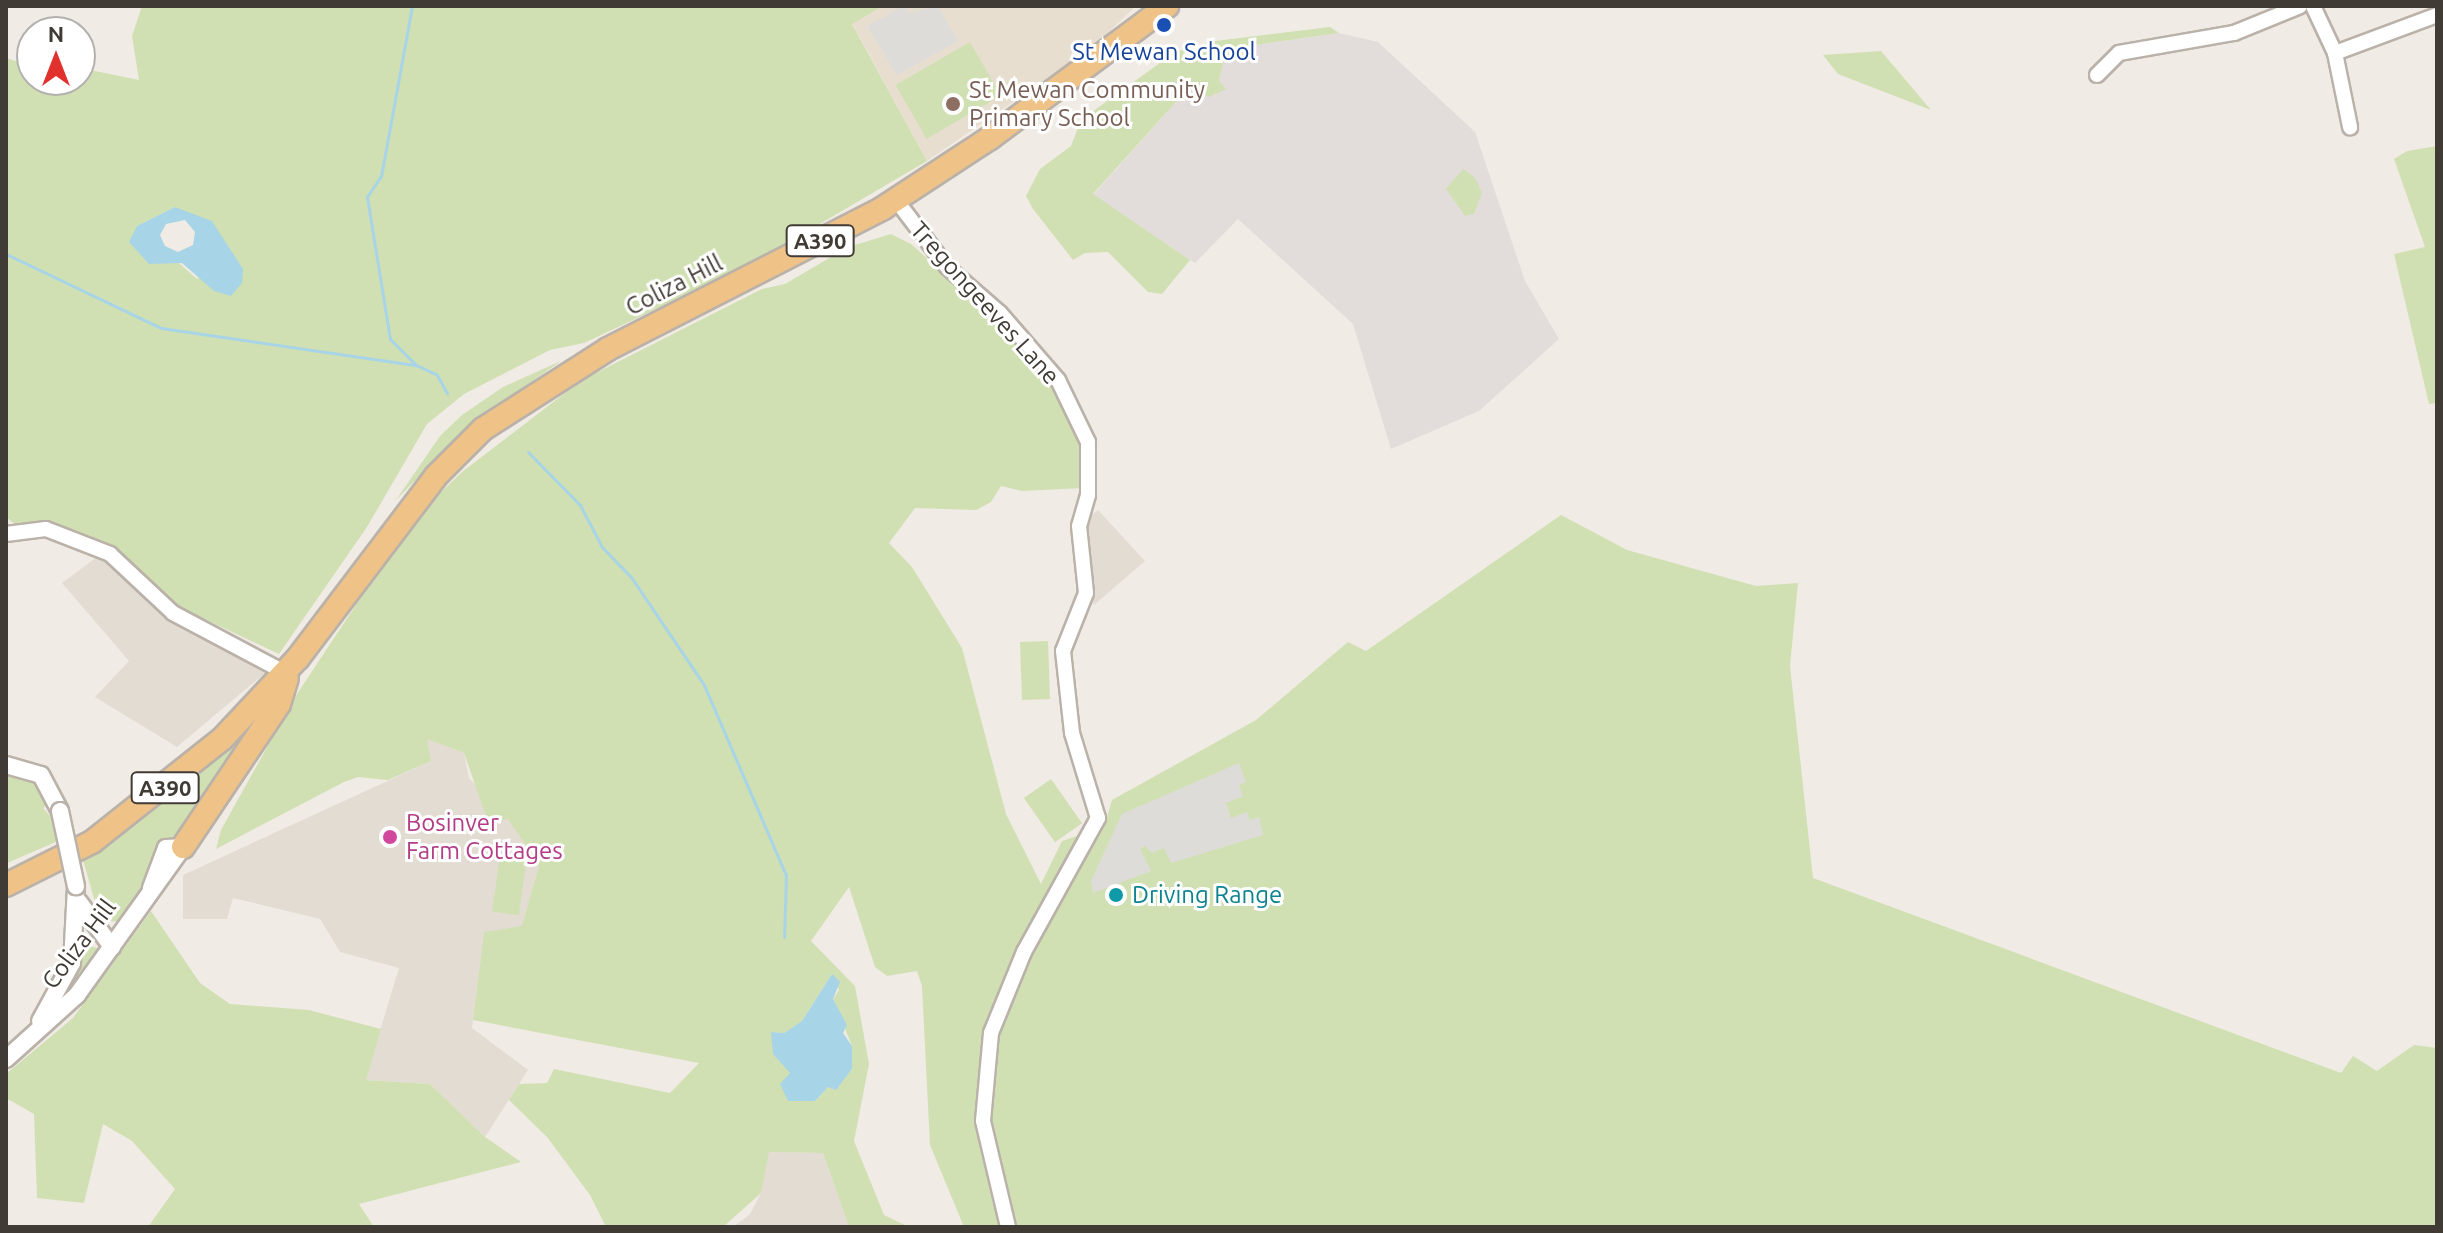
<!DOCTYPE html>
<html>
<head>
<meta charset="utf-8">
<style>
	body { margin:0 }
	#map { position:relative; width:2443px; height:1233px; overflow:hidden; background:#f0ebe5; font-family:Ubuntu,sans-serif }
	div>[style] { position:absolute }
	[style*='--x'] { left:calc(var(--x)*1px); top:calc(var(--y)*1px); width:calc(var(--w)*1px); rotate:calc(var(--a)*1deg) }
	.residential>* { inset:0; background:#e3dcd3 }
	.industrial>* { inset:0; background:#e2ddda }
	.education>* { inset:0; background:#e8ded0 }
	.green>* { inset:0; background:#d1e0b2; transform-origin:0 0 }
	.parking>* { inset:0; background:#dedcd9 }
	.water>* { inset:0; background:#a7d4e6 }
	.stream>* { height:3px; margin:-1.5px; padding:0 1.5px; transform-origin:1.5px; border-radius:1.5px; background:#a7d4e6 }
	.roads { filter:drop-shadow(2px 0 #bab2a9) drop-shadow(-2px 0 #bab2a9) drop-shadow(0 2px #bab2a9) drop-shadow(0 -2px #bab2a9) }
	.minor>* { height:14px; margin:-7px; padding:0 7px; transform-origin:7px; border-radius:7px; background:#fff }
	.tertiary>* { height:16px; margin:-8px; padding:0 8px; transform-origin:8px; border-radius:8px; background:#fff }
	.trunk>* { height:22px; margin:-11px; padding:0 11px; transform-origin:11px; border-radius:11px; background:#efc288 }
	.bridges { filter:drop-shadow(2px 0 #bab2a9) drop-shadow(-2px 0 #bab2a9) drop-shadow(0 2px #bab2a9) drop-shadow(0 -2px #bab2a9) }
	.tertiary-bridge>* { height:16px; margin:-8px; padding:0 8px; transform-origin:8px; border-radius:8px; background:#fff }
	.dots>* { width:22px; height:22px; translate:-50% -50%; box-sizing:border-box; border:4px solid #fff; border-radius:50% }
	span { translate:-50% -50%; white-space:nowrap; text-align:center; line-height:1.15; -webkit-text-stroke:6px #fff; paint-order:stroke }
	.shield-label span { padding:2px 6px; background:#fff; border:2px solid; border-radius:6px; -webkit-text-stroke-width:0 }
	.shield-label { font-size:22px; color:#413b35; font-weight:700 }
	.transit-label { font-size:24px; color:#164399 }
	.education-label { font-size:24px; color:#785e54 }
	.left { translate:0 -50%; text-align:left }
	.street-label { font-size:24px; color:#413b35 }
	.hotel-label { font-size:24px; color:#b23c85 }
	.culture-label { font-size:24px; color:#0d838f }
	.frame { position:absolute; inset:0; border:8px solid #413b35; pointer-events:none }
	.north { position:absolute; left:16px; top:16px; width:80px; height:80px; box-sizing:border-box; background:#fff; border:2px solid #b3b1ae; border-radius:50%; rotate:0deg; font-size:22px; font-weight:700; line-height:32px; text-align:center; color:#413b35 }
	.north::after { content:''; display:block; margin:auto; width:28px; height:36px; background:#e0312c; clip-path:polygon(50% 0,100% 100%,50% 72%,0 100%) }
</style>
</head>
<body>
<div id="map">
	<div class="residential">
		<div style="clip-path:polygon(1098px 510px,1145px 561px,1094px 605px,1087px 585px,1082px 523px)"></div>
		<div style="clip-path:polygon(97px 557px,265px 673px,177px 747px,95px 697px,129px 661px,62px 583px)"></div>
		<div style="clip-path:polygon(426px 738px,464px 753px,469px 778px,508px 818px,539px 865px,522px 927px,484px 933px,472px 1028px,528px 1070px,485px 1137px,430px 1084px,365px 1080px,399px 968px,340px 952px,320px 919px,233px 898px,227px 919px,183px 919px,183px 875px,431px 761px)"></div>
		<div style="clip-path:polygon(768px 1152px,823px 1153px,849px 1227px,733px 1227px,750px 1214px,761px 1193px)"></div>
	</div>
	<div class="industrial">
		<div style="clip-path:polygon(1339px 33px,1378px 42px,1475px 132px,1525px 281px,1559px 339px,1479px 411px,1391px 449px,1353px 324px,1238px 219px,1195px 263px,1093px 195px,1186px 91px,1225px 89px,1219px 80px,1227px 49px)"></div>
	</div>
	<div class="education">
		<div style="clip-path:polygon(883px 6px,1136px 6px,1093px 47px,927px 161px,852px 23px)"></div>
	</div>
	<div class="green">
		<div style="clip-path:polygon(evenodd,142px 6px,883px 6px,852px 24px,927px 161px,750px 265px,584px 343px,550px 350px,464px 394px,427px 424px,367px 527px,279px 654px,179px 607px,124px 557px,90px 537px,15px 524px,6px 517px,6px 58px,32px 66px,32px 80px,80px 80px,80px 72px,95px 71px,139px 80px,132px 36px,142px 6px,175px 207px,231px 251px,197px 279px,137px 226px,175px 207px)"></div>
		<div style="clip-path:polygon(1330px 27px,1339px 33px,1227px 49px,1219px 80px,1226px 89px,1209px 97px,1198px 90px,1186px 91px,1093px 194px,1190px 260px,1162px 294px,1148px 292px,1108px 252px,1085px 253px,1073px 260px,1033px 209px,1026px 196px,1040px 169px,1071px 146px,1081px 120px,1175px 52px,1216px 41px)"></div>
		<div style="left:970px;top:42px;width:62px;height:86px;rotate:60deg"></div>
		<div style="clip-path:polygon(1881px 51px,1931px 110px,1838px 74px,1823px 55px)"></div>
		<div style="clip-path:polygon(2437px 146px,2437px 403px,2429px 404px,2394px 254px,2425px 247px,2394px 159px,2407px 151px)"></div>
		<div style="clip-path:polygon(1463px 169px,1475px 178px,1482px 193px,1474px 214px,1465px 216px,1446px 189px)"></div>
		<div style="clip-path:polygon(evenodd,891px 234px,911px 244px,997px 321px,1053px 383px,1082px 443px,1083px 488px,1022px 491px,1001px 486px,991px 502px,976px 510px,915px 508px,889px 543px,912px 567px,962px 648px,1006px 814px,1041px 884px,1062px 841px,1104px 827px,1112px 800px,1256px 720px,1348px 642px,1366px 651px,1561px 515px,1627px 550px,1756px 586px,1798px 583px,1790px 666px,1813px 878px,2341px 1073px,2353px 1056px,2377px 1071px,2414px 1045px,2437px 1048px,2437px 1227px,964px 1227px,930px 1145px,922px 986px,917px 971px,887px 976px,875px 967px,849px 887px,811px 941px,855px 986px,869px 1064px,854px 1141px,884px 1215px,909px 1227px,849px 1227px,823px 1153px,769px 1152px,761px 1193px,723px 1227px,606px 1227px,590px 1195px,547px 1137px,509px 1100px,519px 1084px,547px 1083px,554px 1069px,670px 1093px,699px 1063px,473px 1020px,484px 932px,522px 926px,539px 865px,508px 819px,488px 822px,464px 753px,427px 739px,431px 761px,388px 780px,358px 777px,344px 782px,216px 849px,221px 830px,295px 697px,391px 552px,422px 510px,462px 472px,582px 380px,762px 289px,785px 284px,848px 247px,891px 234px,832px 974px,839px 990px,833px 999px,852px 1046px,852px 1069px,836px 1089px,828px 1087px,815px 1101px,788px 1101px,790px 1073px,771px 1032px,784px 1033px,802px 1021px,832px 974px)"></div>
		<div style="clip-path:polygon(561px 361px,468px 427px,396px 500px,440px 436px,462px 415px,503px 387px)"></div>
		<div style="left:1048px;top:641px;width:58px;height:28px;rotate:88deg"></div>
		<div style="clip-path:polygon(276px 699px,192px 813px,192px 822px,169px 840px,120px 922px,100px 920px,82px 856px,142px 817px)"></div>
		<div style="clip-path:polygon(6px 771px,26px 773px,45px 786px,52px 803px,43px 808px,51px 817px,58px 841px,7px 863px)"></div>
		<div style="left:1051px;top:779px;width:54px;height:33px;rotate:55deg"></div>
		<div style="left:500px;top:855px;width:27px;height:57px;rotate:8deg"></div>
		<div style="clip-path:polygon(151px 911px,200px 983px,230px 1004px,309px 1010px,381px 1029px,366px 1080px,430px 1084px,485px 1137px,521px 1162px,359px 1204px,374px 1227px,148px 1227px,175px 1189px,132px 1141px,103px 1124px,84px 1203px,37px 1198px,34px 1114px,6px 1098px,6px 1074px,73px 1018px)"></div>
		<div style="clip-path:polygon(82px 942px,98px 949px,93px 961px,42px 1024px,68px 987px)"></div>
	</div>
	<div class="parking">
		<div style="clip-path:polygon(903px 6px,910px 13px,938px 6px,958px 41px,897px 75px,867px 26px)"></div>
		<div style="clip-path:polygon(1239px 763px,1246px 782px,1239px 785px,1243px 796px,1226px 803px,1231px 818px,1247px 812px,1250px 820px,1259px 817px,1263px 835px,1171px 863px,1164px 848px,1152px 853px,1145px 846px,1140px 849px,1151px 871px,1093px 893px,1091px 881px,1122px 814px)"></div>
	</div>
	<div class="water">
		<div style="clip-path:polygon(evenodd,175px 207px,212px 221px,243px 269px,242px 283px,231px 296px,214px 291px,182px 263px,149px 264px,129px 242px,137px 226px,175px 207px,185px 220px,195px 232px,193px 245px,178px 252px,165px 246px,160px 235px,166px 224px,185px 220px)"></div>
		<div style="clip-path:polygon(832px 974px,840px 982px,833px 999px,847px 1025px,843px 1033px,852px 1046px,852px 1069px,836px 1090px,828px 1087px,815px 1101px,788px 1101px,780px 1084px,790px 1073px,773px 1054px,771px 1032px,784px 1033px,802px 1021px)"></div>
	</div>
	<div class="stream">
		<div style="--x:412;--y:6;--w:173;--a:100.3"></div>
		<div style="--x:381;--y:176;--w:25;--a:124"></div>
		<div style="--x:367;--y:197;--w:144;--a:80.8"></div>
		<div style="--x:390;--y:339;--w:37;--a:45"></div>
		<div style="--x:416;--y:365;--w:23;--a:25"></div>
		<div style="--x:437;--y:375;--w:21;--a:61"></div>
		<div style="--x:6;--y:254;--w:172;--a:25.5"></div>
		<div style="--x:161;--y:328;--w:258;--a:8.3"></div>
		<div style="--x:528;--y:452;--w:74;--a:45.5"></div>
		<div style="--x:580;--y:505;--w:47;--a:62.4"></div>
		<div style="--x:602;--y:547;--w:42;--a:46"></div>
		<div style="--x:631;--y:577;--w:130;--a:55.9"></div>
		<div style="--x:704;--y:685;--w:207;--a:66.7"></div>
		<div style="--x:786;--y:875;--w:62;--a:91.8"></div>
	</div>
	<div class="roads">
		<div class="minor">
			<div style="--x:2313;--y:6;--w:52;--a:64.9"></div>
			<div style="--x:2335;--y:53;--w:76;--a:78.5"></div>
			<div style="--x:2335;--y:53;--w:109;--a:-20.4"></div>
			<div style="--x:2097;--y:75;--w:31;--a:-45"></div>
			<div style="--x:2119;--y:53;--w:117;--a:-9.9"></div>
			<div style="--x:2234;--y:33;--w:71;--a:-22.2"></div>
			<div style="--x:896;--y:200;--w:84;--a:52.7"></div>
			<div style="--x:947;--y:267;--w:70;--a:41"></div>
			<div style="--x:1000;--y:313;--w:89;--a:49.1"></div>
			<div style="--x:1058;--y:380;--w:69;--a:64.2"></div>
			<div style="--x:1088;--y:442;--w:53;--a:90"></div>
			<div style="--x:1088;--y:495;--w:32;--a:106"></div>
			<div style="--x:1079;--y:526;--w:67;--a:84"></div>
			<div style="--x:1086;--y:593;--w:62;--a:111.6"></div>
			<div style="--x:1063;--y:651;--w:82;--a:83.7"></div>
			<div style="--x:1072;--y:733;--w:89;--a:73"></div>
			<div style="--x:1098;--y:818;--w:153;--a:118.9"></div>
			<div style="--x:1024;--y:952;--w:87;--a:112.2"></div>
			<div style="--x:991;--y:1033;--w:88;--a:95.2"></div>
			<div style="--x:983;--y:1121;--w:109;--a:76.7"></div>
			<div style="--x:6;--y:534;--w:40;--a:-7.1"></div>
			<div style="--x:46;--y:529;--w:69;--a:21.3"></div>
			<div style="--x:110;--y:554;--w:86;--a:43.1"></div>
			<div style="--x:173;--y:613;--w:128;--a:28"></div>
		</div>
		<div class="tertiary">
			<div style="--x:6;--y:765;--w:36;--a:16"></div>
			<div style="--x:41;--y:775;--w:41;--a:62.2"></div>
			<div style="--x:79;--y:902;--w:56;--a:53.7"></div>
			<div style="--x:40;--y:1021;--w:66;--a:-61.1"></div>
			<div style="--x:72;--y:963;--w:77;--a:-87"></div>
			<div style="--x:6;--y:1059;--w:96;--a:-42"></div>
			<div style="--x:77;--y:995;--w:182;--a:-54.4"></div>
			<div style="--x:183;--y:847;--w:17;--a:177"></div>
			<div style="--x:166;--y:848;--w:43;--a:110.6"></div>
		</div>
		<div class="trunk">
			<div style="--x:183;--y:847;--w:172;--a:-56.1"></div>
			<div style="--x:279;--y:704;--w:27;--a:-73"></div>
			<div style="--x:6;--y:885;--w:96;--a:-26.6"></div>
			<div style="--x:92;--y:842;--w:166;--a:-38.4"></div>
			<div style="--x:222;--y:739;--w:111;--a:-46.8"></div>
			<div style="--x:298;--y:658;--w:228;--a:-52.8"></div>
			<div style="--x:436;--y:476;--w:66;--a:-45"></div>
			<div style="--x:483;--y:429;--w:148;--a:-32.6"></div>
			<div style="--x:608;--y:349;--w:309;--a:-27.1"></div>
			<div style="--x:883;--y:208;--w:128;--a:-33.2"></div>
			<div style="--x:990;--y:138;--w:221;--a:-36.7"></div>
		</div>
	</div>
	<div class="bridges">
		<div class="tertiary-bridge">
			<div style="--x:60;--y:811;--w:77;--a:78"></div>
		</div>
	</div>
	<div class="dots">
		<div style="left:1164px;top:25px;background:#1a4fb4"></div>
		<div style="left:953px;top:104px;background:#8d6e63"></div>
		<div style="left:390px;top:837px;background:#d1479c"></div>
		<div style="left:1116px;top:895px;background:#0f9aa8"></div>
	</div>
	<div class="shield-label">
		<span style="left:820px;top:241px">A390</span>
		<span style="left:165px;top:788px">A390</span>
	</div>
	<div class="transit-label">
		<span style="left:1164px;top:52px">St Mewan School</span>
	</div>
	<div class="education-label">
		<span class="left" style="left:969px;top:104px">St Mewan Community<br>Primary School</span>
	</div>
	<div class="street-label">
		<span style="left:674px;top:285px;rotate:-27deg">Coliza Hill</span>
		<span style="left:985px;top:303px;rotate:48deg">Tregongeeves Lane</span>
		<span style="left:79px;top:944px;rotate:-53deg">Coliza Hill</span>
	</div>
	<div class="hotel-label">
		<span class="left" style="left:406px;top:837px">Bosinver<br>Farm Cottages</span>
	</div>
	<div class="culture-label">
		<span class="left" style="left:1132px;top:895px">Driving Range</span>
	</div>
	<div class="frame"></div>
	<div class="north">N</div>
</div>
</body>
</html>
